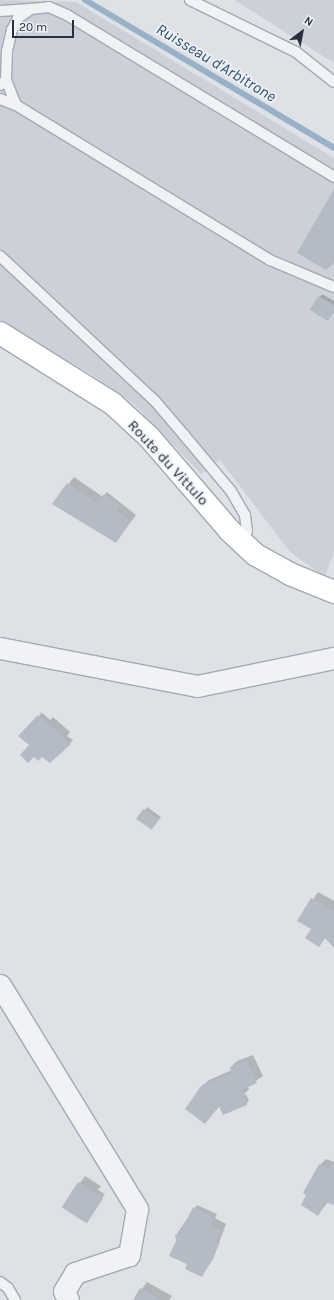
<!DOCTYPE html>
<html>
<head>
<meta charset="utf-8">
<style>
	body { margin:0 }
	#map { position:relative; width:334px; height:1300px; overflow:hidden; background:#dee2e7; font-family:Karla,sans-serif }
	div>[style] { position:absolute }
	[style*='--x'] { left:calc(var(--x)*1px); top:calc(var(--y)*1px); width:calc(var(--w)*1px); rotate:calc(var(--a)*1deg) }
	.built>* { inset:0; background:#ccd1d9 }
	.shadow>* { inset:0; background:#0003 }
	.stream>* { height:6px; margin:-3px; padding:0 3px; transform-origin:3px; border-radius:3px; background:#99b1c7 }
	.building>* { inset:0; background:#b5bbc4; transform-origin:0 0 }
	.roads { filter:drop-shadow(1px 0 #a3a9b1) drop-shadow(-1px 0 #a3a9b1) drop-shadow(0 1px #a3a9b1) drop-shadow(0 -1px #a3a9b1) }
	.lane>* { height:10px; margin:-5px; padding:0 5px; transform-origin:5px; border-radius:5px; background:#f0f2f6 }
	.street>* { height:21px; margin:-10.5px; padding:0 10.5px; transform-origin:10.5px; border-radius:10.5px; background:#f0f2f6 }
	.secondary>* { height:22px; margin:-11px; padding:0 11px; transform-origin:11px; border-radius:11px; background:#fff }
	span { translate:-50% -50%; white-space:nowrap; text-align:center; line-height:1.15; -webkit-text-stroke:3.5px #edf1f5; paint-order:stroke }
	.street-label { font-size:15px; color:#27303e }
	.water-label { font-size:16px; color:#325071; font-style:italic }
	.north { position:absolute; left:282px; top:12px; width:40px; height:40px; -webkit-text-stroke:3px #edf1f5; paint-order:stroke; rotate:32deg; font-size:11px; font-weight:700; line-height:16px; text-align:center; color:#27303e }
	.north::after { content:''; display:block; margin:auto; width:14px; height:18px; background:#27303e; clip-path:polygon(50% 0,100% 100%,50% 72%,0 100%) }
	.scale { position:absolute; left:12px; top:20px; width:62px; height:18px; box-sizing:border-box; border:2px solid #27303e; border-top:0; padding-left:5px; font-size:12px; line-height:14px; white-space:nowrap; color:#27303e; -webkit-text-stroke:3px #edf1f5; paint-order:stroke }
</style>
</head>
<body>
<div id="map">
	<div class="built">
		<div style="clip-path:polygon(0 0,76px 2px,334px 158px,334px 553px,325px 577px,290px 552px,220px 460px,201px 474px,135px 405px,91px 374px,0 322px)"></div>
		<div style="clip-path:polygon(234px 0,334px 0,334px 63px)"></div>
	</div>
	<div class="shadow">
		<div style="clip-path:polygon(322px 294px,334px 301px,334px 312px,328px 320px,311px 309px)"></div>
		<div style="clip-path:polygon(74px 477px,103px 497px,107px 492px,136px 515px,116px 542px,53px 504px)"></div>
		<div style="clip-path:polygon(41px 712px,50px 720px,53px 717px,70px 732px,67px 736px,73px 740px,61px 753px,30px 745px)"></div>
		<div style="clip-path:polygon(147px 807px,161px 817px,154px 826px,138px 819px)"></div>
		<div style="clip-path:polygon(318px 892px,334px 901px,334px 947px,326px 937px,319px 946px,313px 929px,299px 921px)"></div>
		<div style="clip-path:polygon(253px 1055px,263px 1076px,248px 1086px,249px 1089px,243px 1095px,246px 1094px,249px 1101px,246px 1104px,220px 1106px,205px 1122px,202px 1086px,209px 1080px,232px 1070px,231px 1067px,237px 1061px)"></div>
		<div style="clip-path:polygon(326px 1159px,334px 1162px,334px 1203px,328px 1202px,318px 1215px,320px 1165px)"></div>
		<div style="clip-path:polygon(85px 1176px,101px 1186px,98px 1190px,105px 1194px,86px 1222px,63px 1207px)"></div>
		<div style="clip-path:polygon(197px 1205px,217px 1214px,215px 1218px,226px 1224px,213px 1259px,202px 1276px,188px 1264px,176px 1235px)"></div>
		<div style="clip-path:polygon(147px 1282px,172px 1296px,169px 1300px,134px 1300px)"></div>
	</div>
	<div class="stream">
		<div style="--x:85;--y:0;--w:290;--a:30.7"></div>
	</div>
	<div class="building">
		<div style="clip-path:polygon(334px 189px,334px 263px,326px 270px,297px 253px)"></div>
		<div style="clip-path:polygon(318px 296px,334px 305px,334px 312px,328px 321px,310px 310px)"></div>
		<div style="clip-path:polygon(67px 483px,97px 503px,104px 494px,120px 505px,116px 511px,131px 521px,116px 543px,52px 504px)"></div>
		<div style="clip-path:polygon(38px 715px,71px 744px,50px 763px,42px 757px,38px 761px,34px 757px,28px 763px,20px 755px,29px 745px,18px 736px)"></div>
		<div style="left:143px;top:809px;width:19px;height:12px;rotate:35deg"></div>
		<div style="clip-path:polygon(311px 898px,334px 911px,334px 948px,325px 938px,319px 947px,305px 938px,311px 929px,297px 921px)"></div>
		<div style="clip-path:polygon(246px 1060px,257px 1083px,241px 1090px,247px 1105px,223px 1115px,219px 1106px,205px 1124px,185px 1109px,201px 1086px,232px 1073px,230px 1067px)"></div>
		<div style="clip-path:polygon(334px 1160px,334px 1203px,333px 1205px,326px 1202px,318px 1216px,301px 1205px,306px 1195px,303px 1193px,319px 1164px,329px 1169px)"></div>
		<div style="left:78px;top:1182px;width:30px;height:30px;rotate:33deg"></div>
		<div style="clip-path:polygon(193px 1207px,214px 1218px,210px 1225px,221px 1231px,215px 1241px,220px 1243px,202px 1277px,185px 1269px,187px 1264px,169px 1256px,176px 1241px,175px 1235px,180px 1233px)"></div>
		<div style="clip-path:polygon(140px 1288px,162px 1300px,133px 1300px)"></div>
	</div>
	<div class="roads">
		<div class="lane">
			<div style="--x:190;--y:0;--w:118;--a:26.1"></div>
			<div style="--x:296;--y:52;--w:48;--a:38.3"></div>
			<div style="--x:0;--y:11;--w:30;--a:-4"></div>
			<div style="--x:6;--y:80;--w:27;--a:68"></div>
			<div style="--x:0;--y:85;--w:8;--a:-40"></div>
			<div style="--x:6;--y:80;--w:29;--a:-88"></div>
			<div style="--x:7;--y:51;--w:22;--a:-77"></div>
			<div style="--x:12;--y:30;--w:13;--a:-63"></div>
			<div style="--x:18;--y:18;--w:16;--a:-35"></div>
			<div style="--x:31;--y:9;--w:18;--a:-6"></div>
			<div style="--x:49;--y:7;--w:20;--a:24"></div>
			<div style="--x:67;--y:15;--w:312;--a:31.2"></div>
			<div style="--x:0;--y:99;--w:17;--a:21"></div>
			<div style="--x:16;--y:105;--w:298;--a:31.4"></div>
			<div style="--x:270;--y:260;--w:69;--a:22.9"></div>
			<div style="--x:0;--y:256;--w:212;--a:43.1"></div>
			<div style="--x:155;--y:401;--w:45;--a:49.5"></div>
			<div style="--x:184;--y:435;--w:73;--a:50"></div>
			<div style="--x:231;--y:491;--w:28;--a:60"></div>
			<div style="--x:245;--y:515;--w:16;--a:83"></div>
			<div style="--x:247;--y:531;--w:12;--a:114"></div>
			<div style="--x:0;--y:1282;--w:10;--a:37"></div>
			<div style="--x:8;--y:1288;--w:14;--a:60"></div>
		</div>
		<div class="street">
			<div style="--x:0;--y:648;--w:201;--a:10.9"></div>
			<div style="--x:197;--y:686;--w:140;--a:-11.6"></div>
			<div style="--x:0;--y:985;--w:263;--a:58.5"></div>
			<div style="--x:137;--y:1209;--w:47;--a:99.9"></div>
			<div style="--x:129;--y:1255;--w:57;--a:161.6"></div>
			<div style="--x:75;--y:1273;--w:21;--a:121"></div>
			<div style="--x:64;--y:1291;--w:10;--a:66"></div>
		</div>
		<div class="secondary">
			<div style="--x:0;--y:333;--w:133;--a:32.1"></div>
			<div style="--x:113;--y:404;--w:49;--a:42.5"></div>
			<div style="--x:149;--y:437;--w:124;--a:49.2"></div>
			<div style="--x:230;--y:531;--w:35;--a:43"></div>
			<div style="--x:256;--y:555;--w:39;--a:29"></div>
			<div style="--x:290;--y:574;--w:48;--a:22.2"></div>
		</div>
	</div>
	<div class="street-label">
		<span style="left:168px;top:463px;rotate:47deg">Route du Vittulo</span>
	</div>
	<div class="water-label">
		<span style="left:216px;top:63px;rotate:31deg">Ruisseau d'Arbitrone</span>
	</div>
	<div class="north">N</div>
	<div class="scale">20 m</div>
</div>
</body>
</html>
